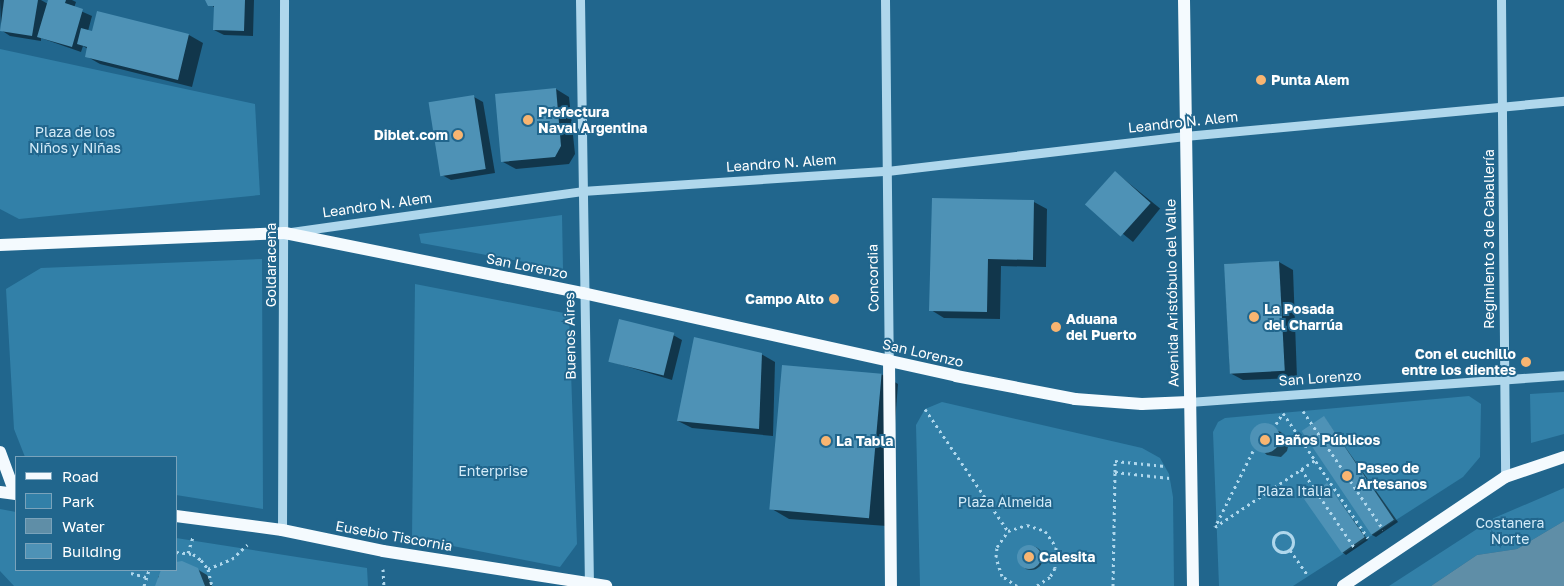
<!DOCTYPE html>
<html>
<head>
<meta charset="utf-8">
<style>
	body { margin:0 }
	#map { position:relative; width:1564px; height:586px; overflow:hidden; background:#21668d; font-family:"Golos Text",sans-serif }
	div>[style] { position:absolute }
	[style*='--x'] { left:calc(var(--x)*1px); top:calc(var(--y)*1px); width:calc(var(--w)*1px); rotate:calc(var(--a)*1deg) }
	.green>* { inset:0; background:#3280a8 }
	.water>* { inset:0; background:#5f8ea7 }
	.shadow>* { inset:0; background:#0007; transform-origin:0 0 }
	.round { border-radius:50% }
	.building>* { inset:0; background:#4e92b6; transform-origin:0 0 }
	.path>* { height:3px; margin-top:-1.5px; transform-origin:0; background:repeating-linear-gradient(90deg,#afd7ec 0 2.5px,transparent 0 6.5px) }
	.path>.ring { margin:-1.5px; padding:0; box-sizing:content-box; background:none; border:3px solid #afd7ec; border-radius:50% }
	.minor>* { height:9px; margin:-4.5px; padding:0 4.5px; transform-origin:4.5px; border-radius:4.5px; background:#afd7ec }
	.major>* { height:12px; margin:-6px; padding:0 6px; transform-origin:6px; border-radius:6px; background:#f4fafe }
	.dots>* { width:14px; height:14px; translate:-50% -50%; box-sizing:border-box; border:2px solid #21668d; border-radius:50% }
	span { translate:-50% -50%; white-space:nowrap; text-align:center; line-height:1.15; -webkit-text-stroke:4px #21668d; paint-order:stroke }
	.poi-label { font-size:14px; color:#fff; font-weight:700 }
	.left { translate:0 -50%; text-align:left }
	.right { translate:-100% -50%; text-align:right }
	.street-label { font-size:14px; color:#fff }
	.park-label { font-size:14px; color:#d4ecf9 }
	.legend { position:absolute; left:15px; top:456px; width:162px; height:115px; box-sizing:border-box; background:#21668d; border:1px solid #7aa3bb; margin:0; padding:6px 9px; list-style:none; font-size:15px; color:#fff }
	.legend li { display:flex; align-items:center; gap:10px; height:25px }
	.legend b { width:25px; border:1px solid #7aa3bb }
</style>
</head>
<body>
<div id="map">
	<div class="green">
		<div style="clip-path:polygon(0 49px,255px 104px,260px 195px,19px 219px,0 209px)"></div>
		<div style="clip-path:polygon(562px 215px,563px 269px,421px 243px,419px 234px)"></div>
		<div style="clip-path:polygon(262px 259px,263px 509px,176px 495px,176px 457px,25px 457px,14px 429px,6px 289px,41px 268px)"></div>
		<div style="clip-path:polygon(415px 284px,569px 314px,577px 544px,560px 567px,412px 538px)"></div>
		<div style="clip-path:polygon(1564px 392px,1564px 434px,1531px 443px,1530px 394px)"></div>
		<div style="clip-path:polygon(1469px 396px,1481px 404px,1480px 457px,1463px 477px,1293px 586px,1219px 586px,1213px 432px,1218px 422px,1225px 418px)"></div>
		<div style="clip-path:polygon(942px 402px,1142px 448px,1160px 458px,1169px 474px,1173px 497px,1174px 586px,920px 586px,916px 425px,925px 409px)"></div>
		<div style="clip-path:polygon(1564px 488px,1564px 521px,1517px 549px,1477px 555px,1431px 586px,1389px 586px,1494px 518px)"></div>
		<div style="clip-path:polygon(0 509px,16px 512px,16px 570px,176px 570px,176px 538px,367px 568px,368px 586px,14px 586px,0 571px)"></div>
	</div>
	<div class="water">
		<div style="clip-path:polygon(1564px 521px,1564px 586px,1431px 586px,1477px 555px,1517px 549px)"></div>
	</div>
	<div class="shadow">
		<div style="clip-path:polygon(0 0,41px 0,48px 4px,50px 0,72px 0,76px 2px,74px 8px,92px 16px,88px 31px,93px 32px,98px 13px,189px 35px,203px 43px,192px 87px,100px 64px,86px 56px,88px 49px,83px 46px,81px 52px,41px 38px,41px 41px,10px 36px,1px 30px)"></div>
		<div style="clip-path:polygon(206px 0,254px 0,253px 36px,224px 35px,214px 30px,215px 8px)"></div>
		<div style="clip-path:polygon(556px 89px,569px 97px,575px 154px,569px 164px,516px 169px,503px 162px)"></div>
		<div style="clip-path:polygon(474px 97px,483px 102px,495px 173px,451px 180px,442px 175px)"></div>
		<div style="left:1115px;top:172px;width:58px;height:43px;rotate:39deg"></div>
		<div style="clip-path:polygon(1034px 202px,1047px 209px,1046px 267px,1001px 266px,1000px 319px,944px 318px,931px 310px)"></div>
		<div style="clip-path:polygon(1279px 262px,1293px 270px,1297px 378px,1243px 380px,1230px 373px,1225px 264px)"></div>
		<div style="clip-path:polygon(673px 335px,682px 340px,672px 380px,609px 361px)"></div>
		<div style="clip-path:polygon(761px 354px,775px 362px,773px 436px,692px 428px,678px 421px)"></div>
		<div style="clip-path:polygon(881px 374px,898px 384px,887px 526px,789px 519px,772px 509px)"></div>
		<div style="clip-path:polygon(1324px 417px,1398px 522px,1376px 537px,1372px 535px)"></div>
		<div style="clip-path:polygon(1262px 425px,1281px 432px,1289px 443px,1287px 451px,1281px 457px,1267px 455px,1252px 442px,1252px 433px)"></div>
		<div style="clip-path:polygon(1327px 484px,1368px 540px,1346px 555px,1342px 552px)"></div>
		<div class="round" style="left:1019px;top:546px;width:24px;height:24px"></div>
		<div style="clip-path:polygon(197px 569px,207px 575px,212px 586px,159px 586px,158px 577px,164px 570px)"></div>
	</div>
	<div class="building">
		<div style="clip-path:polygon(4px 0,38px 0,32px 36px,0 31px)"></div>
		<div style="clip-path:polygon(48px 0,66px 0,65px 3px,83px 9px,72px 47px,37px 37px)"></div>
		<div style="clip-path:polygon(205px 0,245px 0,244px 31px,213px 30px,214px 6px,208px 6px)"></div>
		<div style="clip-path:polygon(97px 11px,189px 34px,178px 80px,85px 57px,87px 47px,77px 44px,81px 28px,92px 31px)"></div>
		<div style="clip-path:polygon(556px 88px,561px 146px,555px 157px,501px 162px,495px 94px)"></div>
		<div style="left:474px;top:95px;width:75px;height:46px;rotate:81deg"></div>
		<div style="left:1115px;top:171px;width:48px;height:45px;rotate:42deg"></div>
		<div style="clip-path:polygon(932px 198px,1034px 200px,1033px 260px,988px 259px,987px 312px,929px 311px)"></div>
		<div style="left:1279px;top:261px;width:110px;height:55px;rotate:87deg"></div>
		<div style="left:619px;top:319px;width:57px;height:44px;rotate:14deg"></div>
		<div style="clip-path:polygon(694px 337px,762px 353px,759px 429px,677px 421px)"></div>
		<div style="left:782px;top:365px;width:100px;height:145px;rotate:5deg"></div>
		<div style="left:1324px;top:416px;width:125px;height:27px;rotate:56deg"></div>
		<div class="round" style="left:1250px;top:423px;width:30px;height:30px"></div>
		<div style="left:1327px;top:483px;width:66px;height:28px;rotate:55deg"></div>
		<div class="round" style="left:1017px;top:545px;width:24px;height:24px"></div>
		<div style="clip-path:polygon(182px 561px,198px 568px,205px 586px,155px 586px,161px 570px,176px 570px,176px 562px)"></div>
	</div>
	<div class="path">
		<div style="--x:925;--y:409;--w:148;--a:55.8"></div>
		<div style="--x:1303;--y:411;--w:143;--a:55.9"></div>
		<div style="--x:1276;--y:424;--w:13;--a:-58"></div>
		<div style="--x:1283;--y:413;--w:151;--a:55.8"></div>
		<div style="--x:1253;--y:451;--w:85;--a:116.6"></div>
		<div style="--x:1215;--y:527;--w:120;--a:-33.8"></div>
		<div style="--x:1301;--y:469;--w:94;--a:55.8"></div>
		<div style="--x:1115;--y:472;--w:11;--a:-90"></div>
		<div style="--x:1115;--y:461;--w:50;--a:5.7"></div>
		<div class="ring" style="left:1273px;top:532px;width:17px;height:17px"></div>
		<div style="--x:1290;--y:550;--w:32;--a:55"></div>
		<div style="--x:176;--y:552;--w:17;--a:7"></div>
		<div style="--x:193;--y:554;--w:10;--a:37"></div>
		<div style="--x:201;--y:560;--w:11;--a:52"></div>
		<div style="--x:208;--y:569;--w:17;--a:77"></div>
		<div style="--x:188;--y:553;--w:17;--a:-73"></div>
		<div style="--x:208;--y:569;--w:26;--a:-23"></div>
		<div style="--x:232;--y:559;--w:21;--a:-43"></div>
		<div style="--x:383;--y:569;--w:17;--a:87"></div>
		<div style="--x:131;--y:573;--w:16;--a:15"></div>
		<div style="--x:144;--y:586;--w:17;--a:-73"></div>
		<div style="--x:1017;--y:586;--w:18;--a:-146"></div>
		<div style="--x:1002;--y:576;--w:20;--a:-108"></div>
		<div style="--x:996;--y:557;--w:10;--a:-84"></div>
		<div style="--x:997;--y:547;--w:19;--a:-55"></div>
		<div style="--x:1008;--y:531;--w:20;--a:-18"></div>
		<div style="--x:1027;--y:525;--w:19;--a:18"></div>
		<div style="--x:1045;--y:531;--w:19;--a:55"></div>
		<div style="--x:1056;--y:547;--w:21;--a:93"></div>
		<div style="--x:1055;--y:568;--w:10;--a:119"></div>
		<div style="--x:1050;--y:577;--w:17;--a:147"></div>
		<div style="--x:1113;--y:586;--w:114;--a:-89"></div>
		<div style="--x:1115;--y:472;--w:55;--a:6.2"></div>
	</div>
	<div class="minor">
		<div style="--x:580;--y:0;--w:586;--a:89.12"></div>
		<div style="--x:885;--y:0;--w:360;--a:89.4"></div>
		<div style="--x:1501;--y:0;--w:477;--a:89.5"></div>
		<div style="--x:291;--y:232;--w:294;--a:-8"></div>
		<div style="--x:582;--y:191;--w:306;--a:-3.8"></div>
		<div style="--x:887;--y:171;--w:300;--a:-6.7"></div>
		<div style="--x:1185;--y:136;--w:381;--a:-5.3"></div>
		<div style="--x:1189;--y:402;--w:376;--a:-4.1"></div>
		<div style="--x:282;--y:530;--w:530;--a:-89.78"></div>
	</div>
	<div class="major">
		<div style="--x:1184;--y:0;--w:586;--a:89.12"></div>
		<div style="--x:0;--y:245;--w:285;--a:-2.4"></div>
		<div style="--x:285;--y:233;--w:304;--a:11.4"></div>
		<div style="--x:583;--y:293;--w:382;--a:12.5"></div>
		<div style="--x:956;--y:376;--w:121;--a:10.9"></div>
		<div style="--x:1075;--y:399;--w:67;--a:4.3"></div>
		<div style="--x:1142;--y:404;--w:47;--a:-2.4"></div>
		<div style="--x:889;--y:360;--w:226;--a:89.5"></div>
		<div style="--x:0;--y:452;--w:44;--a:69.9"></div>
		<div style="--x:0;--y:492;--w:16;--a:7"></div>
		<div style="--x:176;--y:516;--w:107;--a:7.5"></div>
		<div style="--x:282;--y:530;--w:103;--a:11.7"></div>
		<div style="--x:383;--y:551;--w:226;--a:8.9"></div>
		<div style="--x:1343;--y:586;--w:195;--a:-33.9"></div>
		<div style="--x:1505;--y:477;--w:62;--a:-18.7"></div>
	</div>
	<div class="dots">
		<div style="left:1261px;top:80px;background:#f8b571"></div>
		<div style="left:528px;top:120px;background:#f8b571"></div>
		<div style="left:458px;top:135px;background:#f8b571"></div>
		<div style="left:834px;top:299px;background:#f8b571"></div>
		<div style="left:1254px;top:317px;background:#f8b571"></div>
		<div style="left:1056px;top:327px;background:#f8b571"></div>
		<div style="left:1526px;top:362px;background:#f8b571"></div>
		<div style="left:1265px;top:440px;background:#f8b571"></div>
		<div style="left:826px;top:441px;background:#f8b571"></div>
		<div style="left:1347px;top:476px;background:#f8b571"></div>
		<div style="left:1029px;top:557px;background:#f8b571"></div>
	</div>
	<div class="poi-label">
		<span class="left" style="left:1271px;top:80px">Punta Alem</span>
		<span class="left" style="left:538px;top:120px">Prefectura<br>Naval Argentina</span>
		<span class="right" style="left:448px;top:135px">Diblet.com</span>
		<span class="right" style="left:824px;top:299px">Campo Alto</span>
		<span class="left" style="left:1264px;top:317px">La Posada<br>del Charrúa</span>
		<span class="left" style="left:1066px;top:327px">Aduana<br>del Puerto</span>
		<span class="right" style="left:1516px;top:362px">Con el cuchillo<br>entre los dientes</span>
		<span class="left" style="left:1275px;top:440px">Baños Públicos</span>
		<span class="left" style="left:836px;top:441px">La Tabla</span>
		<span class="left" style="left:1357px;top:476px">Paseo de<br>Artesanos</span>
		<span class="left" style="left:1039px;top:557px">Calesita</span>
	</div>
	<div class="street-label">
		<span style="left:1183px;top:122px;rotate:-6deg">Leandro N. Alem</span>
		<span style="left:781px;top:163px;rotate:-4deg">Leandro N. Alem</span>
		<span style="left:377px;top:205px;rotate:-8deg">Leandro N. Alem</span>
		<span style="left:1489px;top:239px;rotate:-90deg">Regimiento 3 de Caballería</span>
		<span style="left:271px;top:265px;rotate:-90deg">Goldaracena</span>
		<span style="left:527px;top:266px;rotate:11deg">San Lorenzo</span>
		<span style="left:873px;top:278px;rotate:-91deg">Concordia</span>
		<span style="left:1172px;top:293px;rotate:-91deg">Avenida Aristóbulo del Valle</span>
		<span style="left:570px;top:336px;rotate:-91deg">Buenos Aires</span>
		<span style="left:923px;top:353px;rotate:13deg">San Lorenzo</span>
		<span style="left:1320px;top:378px;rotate:-4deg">San Lorenzo</span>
		<span style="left:394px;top:536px;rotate:10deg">Eusebio Tiscornia</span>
	</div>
	<div class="park-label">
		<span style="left:75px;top:140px">Plaza de los<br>Niños y Niñas</span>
		<span style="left:493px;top:471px">Enterprise</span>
		<span style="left:1294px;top:491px">Plaza Italia</span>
		<span style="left:1005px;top:502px">Plaza Almeida</span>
		<span style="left:1510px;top:531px">Costanera<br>Norte</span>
	</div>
	<ul class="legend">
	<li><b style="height:6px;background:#f4fafe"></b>Road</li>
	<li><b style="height:14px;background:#3280a8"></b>Park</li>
	<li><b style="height:14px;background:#5f8ea7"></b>Water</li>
	<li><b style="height:14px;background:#4e92b6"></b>Building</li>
	</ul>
</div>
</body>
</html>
